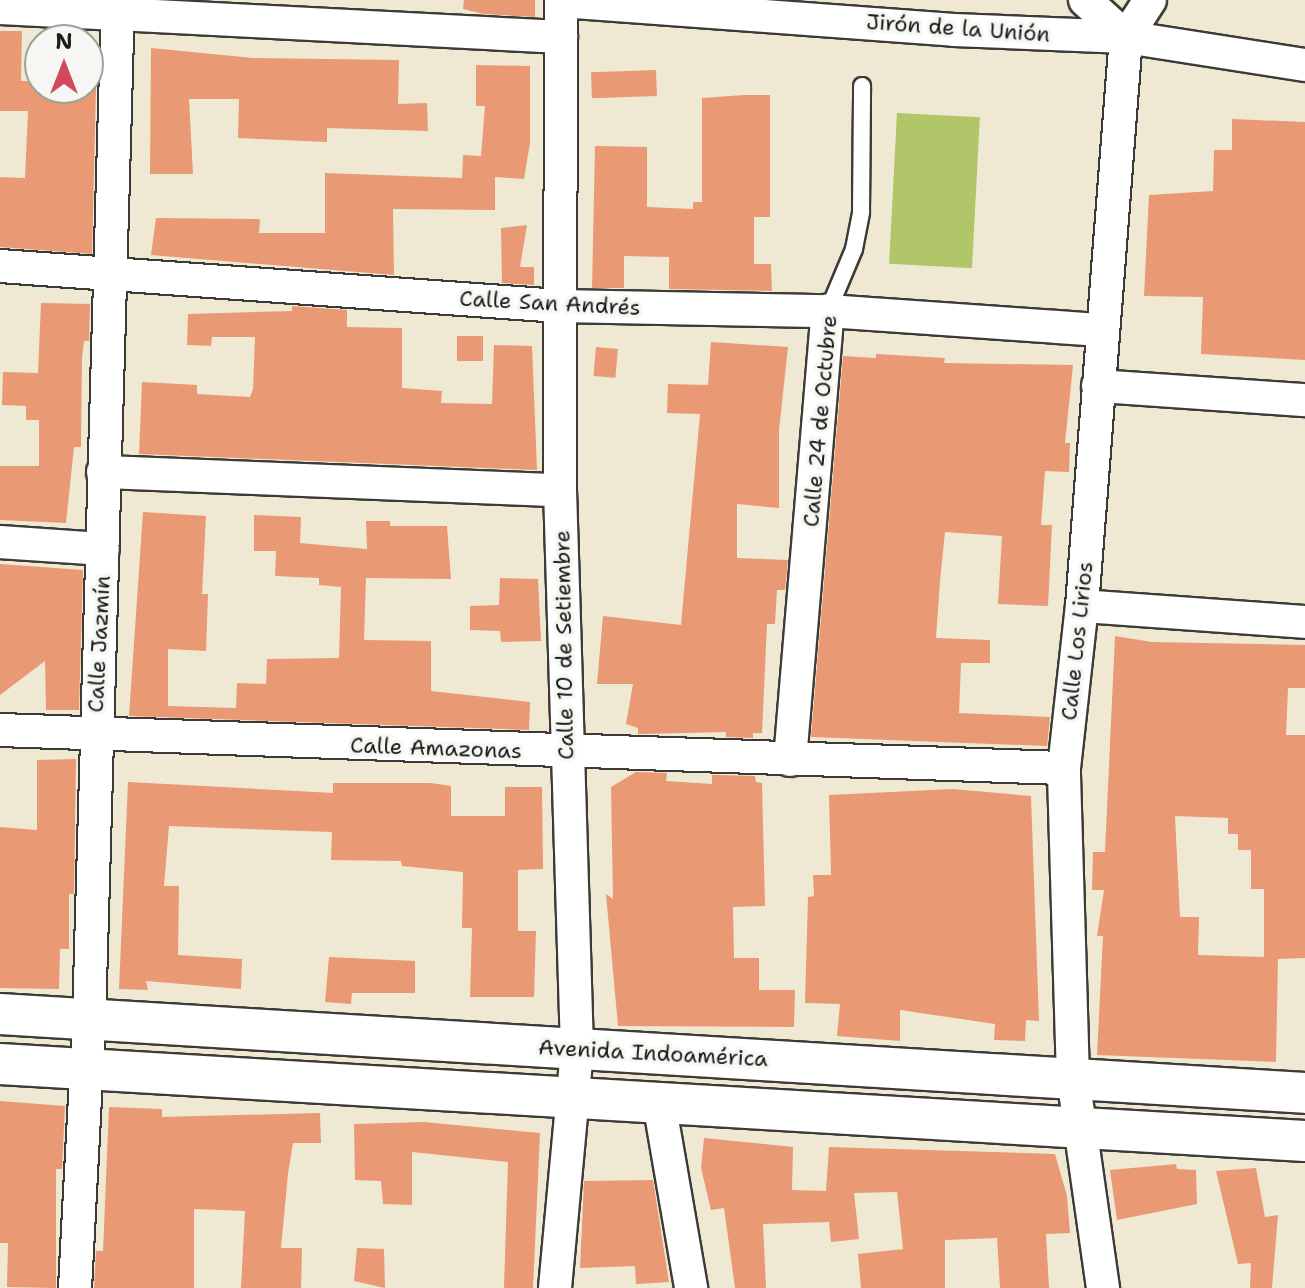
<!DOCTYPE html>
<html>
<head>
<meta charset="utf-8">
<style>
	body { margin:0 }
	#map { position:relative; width:1305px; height:1288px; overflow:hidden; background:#efe9d3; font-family:"Shantell Sans",sans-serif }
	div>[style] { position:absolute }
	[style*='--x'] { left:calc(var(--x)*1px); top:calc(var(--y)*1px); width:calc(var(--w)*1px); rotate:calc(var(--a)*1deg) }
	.green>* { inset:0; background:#b1c569; transform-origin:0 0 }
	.building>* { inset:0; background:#e99974; transform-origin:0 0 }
	.roads { filter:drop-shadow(2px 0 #3c3b37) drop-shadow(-2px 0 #3c3b37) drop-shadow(0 2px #3c3b37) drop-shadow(0 -2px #3c3b37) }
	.service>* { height:16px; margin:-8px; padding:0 8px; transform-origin:8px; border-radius:8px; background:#fff }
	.minor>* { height:32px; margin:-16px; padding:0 16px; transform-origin:16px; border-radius:16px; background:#fff }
	.tertiary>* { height:40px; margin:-20px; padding:0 20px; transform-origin:20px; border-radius:20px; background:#fff }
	span { translate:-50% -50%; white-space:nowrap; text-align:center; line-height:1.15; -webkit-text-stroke:7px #f6f6f2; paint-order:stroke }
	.street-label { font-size:22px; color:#1c1c1c }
	.north { position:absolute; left:24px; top:24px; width:80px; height:80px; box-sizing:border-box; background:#f6f6f2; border:2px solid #9f9f9c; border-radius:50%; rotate:0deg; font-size:22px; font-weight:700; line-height:32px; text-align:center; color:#1c1c1c }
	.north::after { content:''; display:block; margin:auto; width:28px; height:36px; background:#d1495b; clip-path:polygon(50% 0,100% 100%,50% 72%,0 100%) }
</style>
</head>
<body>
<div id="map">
	<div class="green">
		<div style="left:897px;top:113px;width:83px;height:151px;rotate:3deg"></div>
	</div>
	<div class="building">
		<div style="clip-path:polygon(464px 0,535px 0,535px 17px,484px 14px,463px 9px)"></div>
		<div style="clip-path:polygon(0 31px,22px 31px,21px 81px,34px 81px,34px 88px,96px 88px,92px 254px,0 247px,0 177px,25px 178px,28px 111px,0 111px)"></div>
		<div style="clip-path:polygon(151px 48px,253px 58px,399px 60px,398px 104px,427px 103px,428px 131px,327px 128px,327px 142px,238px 138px,239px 99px,189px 99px,193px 174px,150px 174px)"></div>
		<div style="clip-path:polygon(476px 65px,530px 66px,530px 143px,524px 179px,495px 177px,495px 210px,393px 209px,394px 275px,151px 255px,156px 218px,260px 219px,259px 233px,325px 233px,325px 173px,462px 178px,463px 155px,481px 156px,485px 106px,476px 106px)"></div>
		<div style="left:656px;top:70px;width:26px;height:65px;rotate:88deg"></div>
		<div style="clip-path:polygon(744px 95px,770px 95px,770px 217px,754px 217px,754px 264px,771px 264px,772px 291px,669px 289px,669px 257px,624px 256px,624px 288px,592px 288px,595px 146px,647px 147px,647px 207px,693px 209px,693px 202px,702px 202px,702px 98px)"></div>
		<div style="clip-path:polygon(1232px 119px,1305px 122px,1305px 360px,1201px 354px,1203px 297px,1144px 296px,1149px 195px,1213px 191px,1214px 150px,1232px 150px)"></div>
		<div style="clip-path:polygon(527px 225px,520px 267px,534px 267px,534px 285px,502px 283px,501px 228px)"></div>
		<div style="clip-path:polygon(41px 303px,90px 304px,89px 341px,84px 341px,82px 358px,81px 447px,74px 447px,66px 523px,0 520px,0 466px,39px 466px,39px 420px,26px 420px,26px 406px,2px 405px,3px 372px,38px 373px)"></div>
		<div style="clip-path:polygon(292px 306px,347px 310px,347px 327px,402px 328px,402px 388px,442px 391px,441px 403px,492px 404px,494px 345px,532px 346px,537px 470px,139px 454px,142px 382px,197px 385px,197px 394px,250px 397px,253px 389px,255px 337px,212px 337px,211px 346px,187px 345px,188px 314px,292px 311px)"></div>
		<div style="left:457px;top:336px;width:26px;height:25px"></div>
		<div style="clip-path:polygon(711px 342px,788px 347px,779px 430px,779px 508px,737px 504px,737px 558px,788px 560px,785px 590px,777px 590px,775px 624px,767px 624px,762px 733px,753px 733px,753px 738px,726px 737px,726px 732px,638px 734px,638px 728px,626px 724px,633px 684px,597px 684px,603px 616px,681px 625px,700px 414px,667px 413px,668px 384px,708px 385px)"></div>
		<div style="left:596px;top:347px;width:22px;height:29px;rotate:5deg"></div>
		<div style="clip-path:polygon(876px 354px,945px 358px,944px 363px,1073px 365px,1065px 443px,1070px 443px,1069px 472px,1045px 471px,1041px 525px,1052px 525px,1048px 606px,998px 604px,1002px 536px,945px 532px,940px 581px,936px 638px,990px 640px,990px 663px,961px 663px,959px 713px,1050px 717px,1047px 746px,811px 737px,843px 356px,876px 358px)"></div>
		<div style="clip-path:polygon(143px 512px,206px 516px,202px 594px,208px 594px,206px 651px,168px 649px,168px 706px,236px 708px,237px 683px,266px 684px,267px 659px,339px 658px,341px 587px,319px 585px,319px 578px,275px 576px,276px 551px,254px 551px,254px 515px,301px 517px,300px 543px,367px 549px,366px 521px,390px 521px,390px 526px,447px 526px,451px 579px,366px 578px,364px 640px,431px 641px,431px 691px,530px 702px,529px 730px,129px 716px)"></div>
		<div style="clip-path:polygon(0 564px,83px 570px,79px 710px,46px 710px,45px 661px,0 695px)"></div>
		<div style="clip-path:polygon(500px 578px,538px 579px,541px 641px,501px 642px,500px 631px,470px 630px,470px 606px,499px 605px)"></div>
		<div style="clip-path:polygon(evenodd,1115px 636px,1152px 642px,1305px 645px,1305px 688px,1288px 688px,1286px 735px,1305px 735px,1305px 958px,1278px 959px,1276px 1062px,1097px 1055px,1103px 936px,1097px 936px,1104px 890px,1092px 890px,1093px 852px,1105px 852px,1115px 636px,1175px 816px,1228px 818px,1228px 834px,1238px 834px,1238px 850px,1251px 850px,1251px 889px,1264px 889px,1264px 957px,1198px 955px,1199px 917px,1180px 917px,1175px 816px)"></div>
		<div style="clip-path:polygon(76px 759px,74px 894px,69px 894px,69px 949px,60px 949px,59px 989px,0 988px,0 827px,37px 830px,37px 760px)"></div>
		<div style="clip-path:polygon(636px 772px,667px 773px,666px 781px,712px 784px,712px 775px,717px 775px,755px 776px,756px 782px,762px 783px,765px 906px,733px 907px,734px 958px,759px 958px,759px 990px,795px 990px,794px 1027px,618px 1026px,606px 894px,613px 899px,611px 787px)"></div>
		<div style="clip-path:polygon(128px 782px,333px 793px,333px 783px,431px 783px,451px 786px,451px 816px,505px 816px,505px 787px,542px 787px,543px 869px,518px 870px,518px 931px,536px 931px,534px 997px,470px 997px,472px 928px,462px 928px,463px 872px,402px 866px,401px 861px,331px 860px,332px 832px,169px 826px,164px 886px,179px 886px,178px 955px,242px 959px,241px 989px,146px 981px,148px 990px,119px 989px)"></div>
		<div style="clip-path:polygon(953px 789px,1031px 796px,1039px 1021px,1026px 1020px,1025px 1041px,994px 1040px,995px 1024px,900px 1010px,900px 1041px,837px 1036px,840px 1004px,805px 1003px,808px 897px,814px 896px,813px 875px,831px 875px,829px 795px)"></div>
		<div style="clip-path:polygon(329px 957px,415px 961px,415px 993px,352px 993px,351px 1004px,325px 1002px)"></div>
		<div style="clip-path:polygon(0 1101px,65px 1106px,62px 1169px,56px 1169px,56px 1288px,7px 1287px,8px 1243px,0 1243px)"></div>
		<div style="clip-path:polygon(109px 1107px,162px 1109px,162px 1117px,320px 1113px,321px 1143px,293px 1143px,288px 1174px,281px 1248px,302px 1248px,301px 1288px,241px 1288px,245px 1211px,194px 1209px,194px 1288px,94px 1288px,96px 1251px,103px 1251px)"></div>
		<div style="clip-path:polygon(424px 1122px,540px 1133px,533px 1288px,504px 1288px,508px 1162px,412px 1152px,412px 1205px,383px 1204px,381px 1181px,355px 1180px,354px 1124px)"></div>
		<div style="clip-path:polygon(704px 1138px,793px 1147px,792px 1190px,826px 1191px,829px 1147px,1055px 1154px,1067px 1196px,1070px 1233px,1046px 1234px,1049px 1288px,1000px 1288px,997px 1238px,945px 1240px,945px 1288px,861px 1288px,858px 1254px,903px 1249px,897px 1192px,854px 1193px,859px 1239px,831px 1242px,829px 1222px,763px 1224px,766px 1288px,735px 1288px,724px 1208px,711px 1210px,701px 1168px)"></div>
		<div style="clip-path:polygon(1176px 1164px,1177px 1169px,1196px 1170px,1197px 1204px,1117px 1220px,1110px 1170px)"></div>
		<div style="clip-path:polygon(1256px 1168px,1265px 1217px,1278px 1215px,1272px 1288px,1250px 1288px,1251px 1263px,1238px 1264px,1216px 1171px)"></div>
		<div style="clip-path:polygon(653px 1180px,669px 1282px,636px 1284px,635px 1266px,580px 1268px,584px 1181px)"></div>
		<div style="clip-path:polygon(357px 1248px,384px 1249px,385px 1288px,354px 1281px)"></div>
	</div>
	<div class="roads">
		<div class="service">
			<div style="--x:828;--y:311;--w:67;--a:-67.2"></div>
			<div style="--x:854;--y:249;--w:38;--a:-79"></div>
			<div style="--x:861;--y:212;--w:126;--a:-89.5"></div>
		</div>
		<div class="minor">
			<div style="--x:1085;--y:0;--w:55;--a:42.1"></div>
			<div style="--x:561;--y:1;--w:394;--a:4.2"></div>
			<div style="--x:954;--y:30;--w:172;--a:2.3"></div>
			<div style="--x:1126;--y:37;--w:181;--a:8.9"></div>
			<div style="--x:0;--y:8;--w:562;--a:2.96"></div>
			<div style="--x:0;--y:266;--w:560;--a:4.09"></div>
			<div style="--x:559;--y:306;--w:269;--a:1.1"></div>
			<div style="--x:828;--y:311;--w:274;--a:4"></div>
			<div style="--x:1098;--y:386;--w:207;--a:3.9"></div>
			<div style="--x:103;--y:472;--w:457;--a:2.3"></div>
			<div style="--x:0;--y:542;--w:103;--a:3.9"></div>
			<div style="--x:1082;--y:606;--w:224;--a:4.1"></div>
			<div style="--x:0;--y:730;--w:1065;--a:2.05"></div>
			<div style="--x:790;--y:760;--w:451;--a:-85.2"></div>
			<div style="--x:659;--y:1102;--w:189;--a:80.2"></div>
			<div style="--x:75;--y:1288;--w:268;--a:-87"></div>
			<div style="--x:89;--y:1020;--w:1020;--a:-88.37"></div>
			<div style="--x:555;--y:1288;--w:240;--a:-84.7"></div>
			<div style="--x:577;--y:1049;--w:559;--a:-91.74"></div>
			<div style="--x:560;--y:490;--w:490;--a:-89.9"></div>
			<div style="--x:1103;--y:1288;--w:212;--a:-98.1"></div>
			<div style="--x:1073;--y:1078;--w:310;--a:-91.7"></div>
			<div style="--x:1064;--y:768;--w:163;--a:-83.7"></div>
			<div style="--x:1082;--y:606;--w:571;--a:-85.58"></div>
			<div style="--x:1126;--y:37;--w:44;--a:-57"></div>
		</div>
		<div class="tertiary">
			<div style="--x:0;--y:1014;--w:1307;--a:3.46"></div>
			<div style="--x:0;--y:1064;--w:1307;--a:3.38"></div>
		</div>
	</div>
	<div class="street-label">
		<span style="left:958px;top:28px;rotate:4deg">Jirón de la Unión</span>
		<span style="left:550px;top:303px;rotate:3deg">Calle San Andrés</span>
		<span style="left:820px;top:421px;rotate:-85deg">Calle 24 de Octubre</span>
		<span style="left:1077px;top:641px;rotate:-84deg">Calle Los Lirios</span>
		<span style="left:99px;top:644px;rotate:-87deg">Calle Jazmín</span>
		<span style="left:564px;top:645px;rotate:-91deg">Calle 10 de Setiembre</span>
		<span style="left:436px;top:748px;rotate:2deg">Calle Amazonas</span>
		<span style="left:653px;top:1053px;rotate:3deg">Avenida Indoamérica</span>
	</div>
	<div class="north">N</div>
</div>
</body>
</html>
